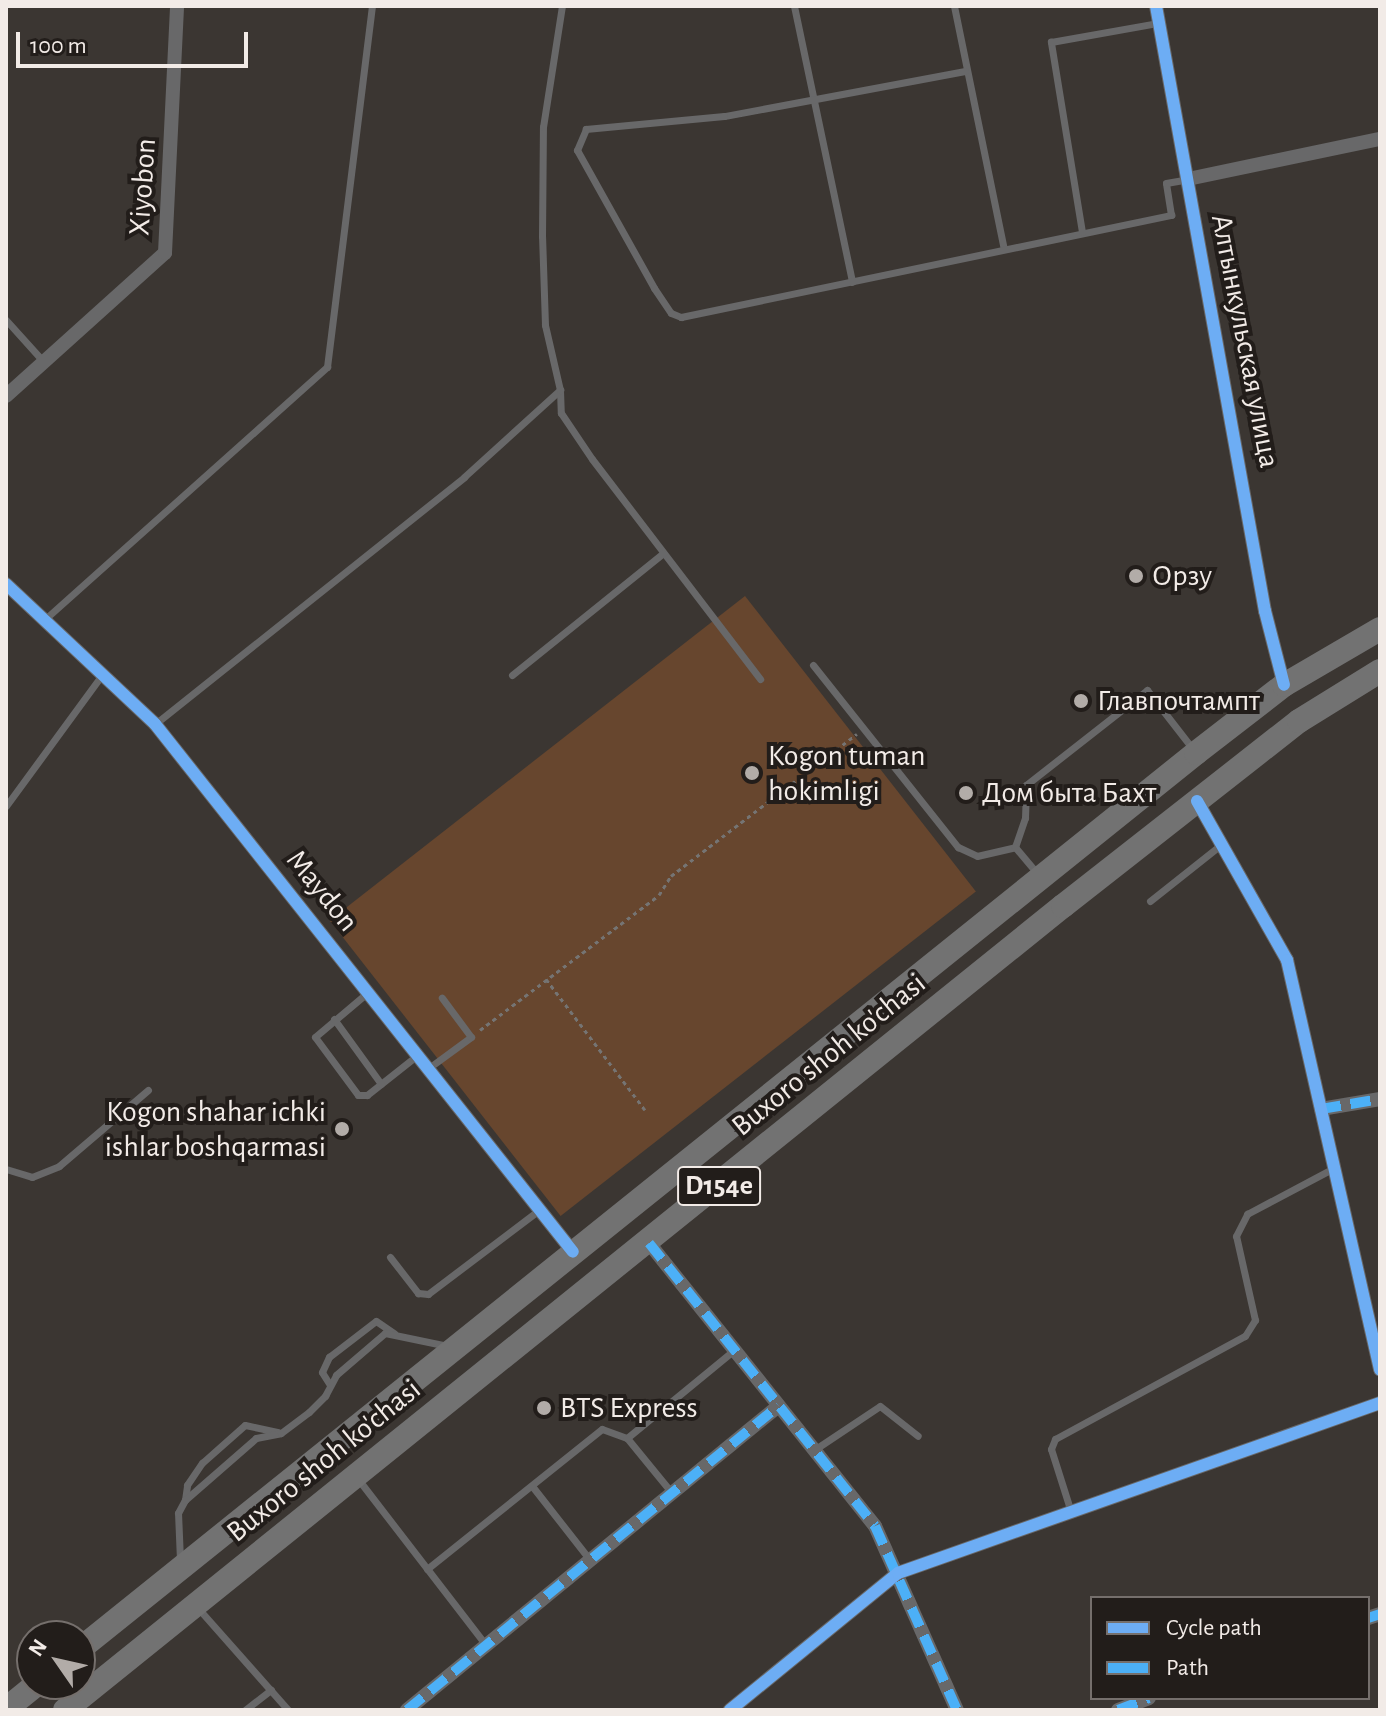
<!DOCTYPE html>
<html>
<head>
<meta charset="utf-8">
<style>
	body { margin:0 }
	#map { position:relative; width:1386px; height:1716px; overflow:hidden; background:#3b3632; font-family:"Alegreya Sans",sans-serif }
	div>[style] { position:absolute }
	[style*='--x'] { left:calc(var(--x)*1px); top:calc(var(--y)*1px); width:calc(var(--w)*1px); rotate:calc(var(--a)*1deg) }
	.green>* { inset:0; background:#67462e; transform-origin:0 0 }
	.path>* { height:3px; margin-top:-1.5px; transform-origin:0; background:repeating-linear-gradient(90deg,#757473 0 4px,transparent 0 8px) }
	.lane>* { height:7px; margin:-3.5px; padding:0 3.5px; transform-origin:3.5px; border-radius:3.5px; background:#686869 }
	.street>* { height:14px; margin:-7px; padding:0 7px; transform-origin:7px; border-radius:7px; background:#686869 }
	.primary>* { height:24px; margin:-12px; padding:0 12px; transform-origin:12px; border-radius:12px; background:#727272 }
	.quiet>* { height:10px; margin-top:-5px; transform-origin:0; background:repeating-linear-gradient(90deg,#4cb0f7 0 20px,transparent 0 30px) }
	.cycleway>* { height:12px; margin:-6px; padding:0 6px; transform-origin:6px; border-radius:6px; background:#6dadf4 }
	.dots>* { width:22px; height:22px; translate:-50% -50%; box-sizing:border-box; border:4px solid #221d1a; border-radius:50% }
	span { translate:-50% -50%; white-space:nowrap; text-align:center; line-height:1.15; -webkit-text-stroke:8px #221d1a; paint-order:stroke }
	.shield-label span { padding:2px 6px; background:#221d1a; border:2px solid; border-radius:6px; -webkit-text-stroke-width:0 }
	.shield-label { font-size:28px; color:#f2ebe7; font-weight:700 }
	.street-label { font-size:30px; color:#f2ebe7 }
	.poi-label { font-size:30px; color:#f2ebe7 }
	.left { translate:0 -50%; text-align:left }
	.right { translate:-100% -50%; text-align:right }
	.frame { position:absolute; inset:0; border:8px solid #f2ebe7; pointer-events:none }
	.legend { position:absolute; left:1090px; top:1596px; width:280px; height:104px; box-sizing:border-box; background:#221d1a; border:2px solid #756f6c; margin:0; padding:10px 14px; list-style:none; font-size:24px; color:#f2ebe7 }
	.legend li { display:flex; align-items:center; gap:16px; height:40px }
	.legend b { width:40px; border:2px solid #756f6c }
	.north { position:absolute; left:16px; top:1620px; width:80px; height:80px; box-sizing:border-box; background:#221d1a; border:2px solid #756f6c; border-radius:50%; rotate:304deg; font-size:22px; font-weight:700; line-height:32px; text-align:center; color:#f2ebe7 }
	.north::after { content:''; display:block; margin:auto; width:28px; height:36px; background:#b2aca8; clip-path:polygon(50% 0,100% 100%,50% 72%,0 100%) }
	.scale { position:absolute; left:16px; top:32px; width:232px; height:36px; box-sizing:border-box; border:4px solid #f2ebe7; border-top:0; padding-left:10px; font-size:24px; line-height:28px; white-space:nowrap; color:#f2ebe7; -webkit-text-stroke:6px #221d1a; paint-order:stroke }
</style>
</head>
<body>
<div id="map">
	<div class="green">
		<div style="left:745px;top:596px;width:375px;height:527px;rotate:52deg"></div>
	</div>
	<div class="path">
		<div style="--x:546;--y:979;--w:164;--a:52.9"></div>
		<div style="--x:480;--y:1030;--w:224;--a:-37"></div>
		<div style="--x:659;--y:895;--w:22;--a:-58"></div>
		<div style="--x:671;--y:876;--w:234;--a:-37.4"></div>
	</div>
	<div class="lane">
		<div style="--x:794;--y:6;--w:282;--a:78.1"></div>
		<div style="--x:954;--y:6;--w:248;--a:78.4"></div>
		<div style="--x:965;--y:71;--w:245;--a:169.4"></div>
		<div style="--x:724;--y:116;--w:139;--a:174.6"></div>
		<div style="--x:586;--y:129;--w:23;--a:113"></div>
		<div style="--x:577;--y:150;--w:158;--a:60.8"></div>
		<div style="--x:654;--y:288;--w:30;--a:56"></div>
		<div style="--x:671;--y:313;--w:11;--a:22"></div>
		<div style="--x:681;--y:317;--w:501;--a:-11.76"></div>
		<div style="--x:1171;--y:215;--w:32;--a:-99"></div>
		<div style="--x:1166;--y:183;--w:22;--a:-10"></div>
		<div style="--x:1082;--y:232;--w:193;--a:-99.3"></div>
		<div style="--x:1051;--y:42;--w:109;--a:-10.1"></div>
		<div style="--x:6;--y:320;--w:57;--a:47.9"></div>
		<div style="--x:560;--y:390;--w:23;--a:88"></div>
		<div style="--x:561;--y:413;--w:55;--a:56"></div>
		<div style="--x:592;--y:459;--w:277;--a:52.6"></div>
		<div style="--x:44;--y:620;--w:380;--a:-41.8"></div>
		<div style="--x:327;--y:367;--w:364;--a:-82.9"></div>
		<div style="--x:813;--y:665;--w:233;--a:51.5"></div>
		<div style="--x:958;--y:847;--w:21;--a:25"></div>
		<div style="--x:977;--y:856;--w:39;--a:-13"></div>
		<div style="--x:1015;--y:847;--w:31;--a:-71"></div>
		<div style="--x:1025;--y:818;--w:33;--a:-88"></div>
		<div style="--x:1026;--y:785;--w:154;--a:-38.1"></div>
		<div style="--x:1147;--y:690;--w:73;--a:52.2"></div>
		<div style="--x:512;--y:675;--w:194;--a:-38.9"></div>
		<div style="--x:155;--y:724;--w:396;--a:-38.6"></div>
		<div style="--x:464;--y:477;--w:130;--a:-42.2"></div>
		<div style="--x:560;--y:390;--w:67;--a:-103"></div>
		<div style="--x:545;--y:325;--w:89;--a:-91.9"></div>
		<div style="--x:542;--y:236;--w:109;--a:-89.5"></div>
		<div style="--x:543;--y:127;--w:122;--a:-81.1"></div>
		<div style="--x:6;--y:806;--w:162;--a:-53.8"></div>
		<div style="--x:1015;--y:847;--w:34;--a:50"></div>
		<div style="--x:1150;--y:901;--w:92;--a:-38.4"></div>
		<div style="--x:367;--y:993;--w:68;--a:139.8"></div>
		<div style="--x:315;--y:1037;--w:72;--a:53.4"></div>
		<div style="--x:358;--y:1095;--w:9;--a:0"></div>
		<div style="--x:367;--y:1095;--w:66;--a:-38.3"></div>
		<div style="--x:334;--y:1019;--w:80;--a:54.1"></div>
		<div style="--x:430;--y:1067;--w:51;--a:-36.2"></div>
		<div style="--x:471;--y:1037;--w:49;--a:-126.6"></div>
		<div style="--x:6;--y:1169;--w:27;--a:17"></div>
		<div style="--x:32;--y:1177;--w:29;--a:-22"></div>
		<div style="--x:59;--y:1166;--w:117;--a:-40.5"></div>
		<div style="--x:390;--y:1257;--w:46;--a:52.1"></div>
		<div style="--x:418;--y:1293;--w:10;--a:6"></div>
		<div style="--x:428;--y:1294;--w:139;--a:-37.1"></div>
		<div style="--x:330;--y:1385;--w:15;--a:-122"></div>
		<div style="--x:322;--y:1372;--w:17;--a:-65"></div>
		<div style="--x:329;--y:1357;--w:59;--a:-37.5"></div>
		<div style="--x:376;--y:1321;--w:22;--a:34"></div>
		<div style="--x:627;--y:1438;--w:71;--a:50.7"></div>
		<div style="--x:814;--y:1450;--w:79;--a:-33.7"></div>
		<div style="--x:880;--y:1406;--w:48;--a:38.3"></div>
		<div style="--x:358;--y:1479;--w:210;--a:52.4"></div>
		<div style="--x:532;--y:1486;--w:94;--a:51.9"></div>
		<div style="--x:185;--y:1500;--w:15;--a:-82"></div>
		<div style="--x:187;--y:1485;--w:27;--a:-56"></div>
		<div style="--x:202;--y:1463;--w:57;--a:-41.5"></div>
		<div style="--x:245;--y:1425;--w:34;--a:12"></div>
		<div style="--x:1071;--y:1512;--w:66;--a:-107.6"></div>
		<div style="--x:1051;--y:1449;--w:11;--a:-68"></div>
		<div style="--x:1055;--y:1439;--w:216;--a:-28.5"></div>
		<div style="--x:1245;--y:1336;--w:19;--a:-58"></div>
		<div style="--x:1255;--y:1320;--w:86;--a:-102.7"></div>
		<div style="--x:1236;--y:1236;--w:25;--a:-63"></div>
		<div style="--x:1247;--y:1214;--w:98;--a:-27.9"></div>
		<div style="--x:180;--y:1560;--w:47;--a:-92.4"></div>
		<div style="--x:178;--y:1513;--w:15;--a:-62"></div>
		<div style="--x:185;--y:1500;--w:94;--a:-41.1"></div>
		<div style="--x:256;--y:1438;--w:25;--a:-11"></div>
		<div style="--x:281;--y:1433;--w:35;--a:-37"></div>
		<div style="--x:309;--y:1412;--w:23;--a:-45"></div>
		<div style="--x:325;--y:1396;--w:24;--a:-62"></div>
		<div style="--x:336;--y:1375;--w:65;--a:-40.6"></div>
		<div style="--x:385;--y:1333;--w:64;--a:11.7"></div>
		<div style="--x:427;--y:1569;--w:224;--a:-38.7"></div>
		<div style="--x:602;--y:1429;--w:27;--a:20"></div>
		<div style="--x:627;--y:1438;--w:139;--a:-39.4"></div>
		<div style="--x:197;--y:1607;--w:137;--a:48.5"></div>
		<div style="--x:245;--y:1710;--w:33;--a:-38"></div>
	</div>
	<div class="street">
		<div style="--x:1156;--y:6;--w:615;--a:79.79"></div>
		<div style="--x:1265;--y:611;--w:76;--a:75.6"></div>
		<div style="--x:1188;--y:179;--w:196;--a:-11.8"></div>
		<div style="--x:6;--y:396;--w:214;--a:-42"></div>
		<div style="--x:165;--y:253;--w:247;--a:-87.2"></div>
		<div style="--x:6;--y:584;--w:204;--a:43.2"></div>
		<div style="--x:155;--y:724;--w:673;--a:51.63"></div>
		<div style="--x:1197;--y:801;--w:183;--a:60.5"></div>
		<div style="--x:1287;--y:960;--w:420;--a:77.2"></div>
		<div style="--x:1321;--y:1109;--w:60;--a:-9.6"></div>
		<div style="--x:649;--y:1243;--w:362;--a:51.4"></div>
		<div style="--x:875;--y:1526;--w:201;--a:66"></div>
		<div style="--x:1368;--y:1618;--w:13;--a:-18"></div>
		<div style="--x:407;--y:1710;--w:480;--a:-39.3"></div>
		<div style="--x:730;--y:1710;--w:217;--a:-39.2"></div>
		<div style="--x:898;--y:1573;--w:511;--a:-19.43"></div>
		<div style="--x:1118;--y:1710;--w:33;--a:-21"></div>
	</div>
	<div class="primary">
		<div style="--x:80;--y:1649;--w:1431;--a:-38.76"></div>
		<div style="--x:1196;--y:753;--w:111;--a:-37.7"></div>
		<div style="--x:1284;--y:685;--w:111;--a:-30.3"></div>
		<div style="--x:6;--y:1709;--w:40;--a:-39"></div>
		<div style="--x:65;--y:1710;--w:1282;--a:-38.86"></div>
		<div style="--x:1063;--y:906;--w:300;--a:-38.1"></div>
		<div style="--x:1299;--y:721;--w:95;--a:-31.7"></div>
	</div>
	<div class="quiet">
		<div style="--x:1321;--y:1109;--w:60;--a:-9.6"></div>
		<div style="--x:649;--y:1243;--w:362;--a:51.4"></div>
		<div style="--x:875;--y:1526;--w:201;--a:66"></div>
		<div style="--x:1368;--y:1618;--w:13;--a:-18"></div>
		<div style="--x:407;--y:1710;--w:480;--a:-39.3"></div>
		<div style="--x:1118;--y:1710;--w:33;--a:-21"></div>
	</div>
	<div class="cycleway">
		<div style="--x:1156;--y:6;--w:615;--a:79.79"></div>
		<div style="--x:1265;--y:611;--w:76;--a:75.6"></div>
		<div style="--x:6;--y:584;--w:204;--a:43.2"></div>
		<div style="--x:155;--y:724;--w:673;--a:51.63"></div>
		<div style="--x:1197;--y:801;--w:183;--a:60.5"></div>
		<div style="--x:1287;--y:960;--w:420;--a:77.2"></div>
		<div style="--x:730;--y:1710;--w:217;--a:-39.2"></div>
		<div style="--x:898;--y:1573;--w:511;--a:-19.43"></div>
	</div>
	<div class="dots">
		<div style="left:1136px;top:576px;background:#b2aca8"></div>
		<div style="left:1081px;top:701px;background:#b2aca8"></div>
		<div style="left:752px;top:773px;background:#b2aca8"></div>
		<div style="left:966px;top:793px;background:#b2aca8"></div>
		<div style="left:342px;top:1129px;background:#b2aca8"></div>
		<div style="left:544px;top:1408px;background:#b2aca8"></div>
	</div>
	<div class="shield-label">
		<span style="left:719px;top:1186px">D154e</span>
	</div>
	<div class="street-label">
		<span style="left:143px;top:187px;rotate:-86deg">Xiyobon</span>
		<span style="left:1245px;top:341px;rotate:79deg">Алтынкульская улица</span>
		<span style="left:322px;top:891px;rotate:51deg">Maydon</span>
		<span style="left:829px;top:1055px;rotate:-39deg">Buxoro shoh ko'chasi</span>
		<span style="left:324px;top:1461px;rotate:-39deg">Buxoro shoh ko'chasi</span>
	</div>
	<div class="poi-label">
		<span class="left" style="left:1152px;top:576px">Орзу</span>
		<span class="left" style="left:1097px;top:701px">Главпочтампт</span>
		<span class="left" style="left:768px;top:773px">Kogon tuman<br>hokimligi</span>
		<span class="left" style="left:982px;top:793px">Дом быта Бахт</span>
		<span class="right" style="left:326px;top:1129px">Kogon shahar ichki<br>ishlar boshqarmasi</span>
		<span class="left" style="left:560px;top:1408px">BTS Express</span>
	</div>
	<div class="frame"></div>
	<ul class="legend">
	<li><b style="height:10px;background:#6dadf4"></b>Cycle path</li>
	<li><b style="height:10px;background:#4cb0f7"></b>Path</li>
	</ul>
	<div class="north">N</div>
	<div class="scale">100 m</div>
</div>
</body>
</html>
